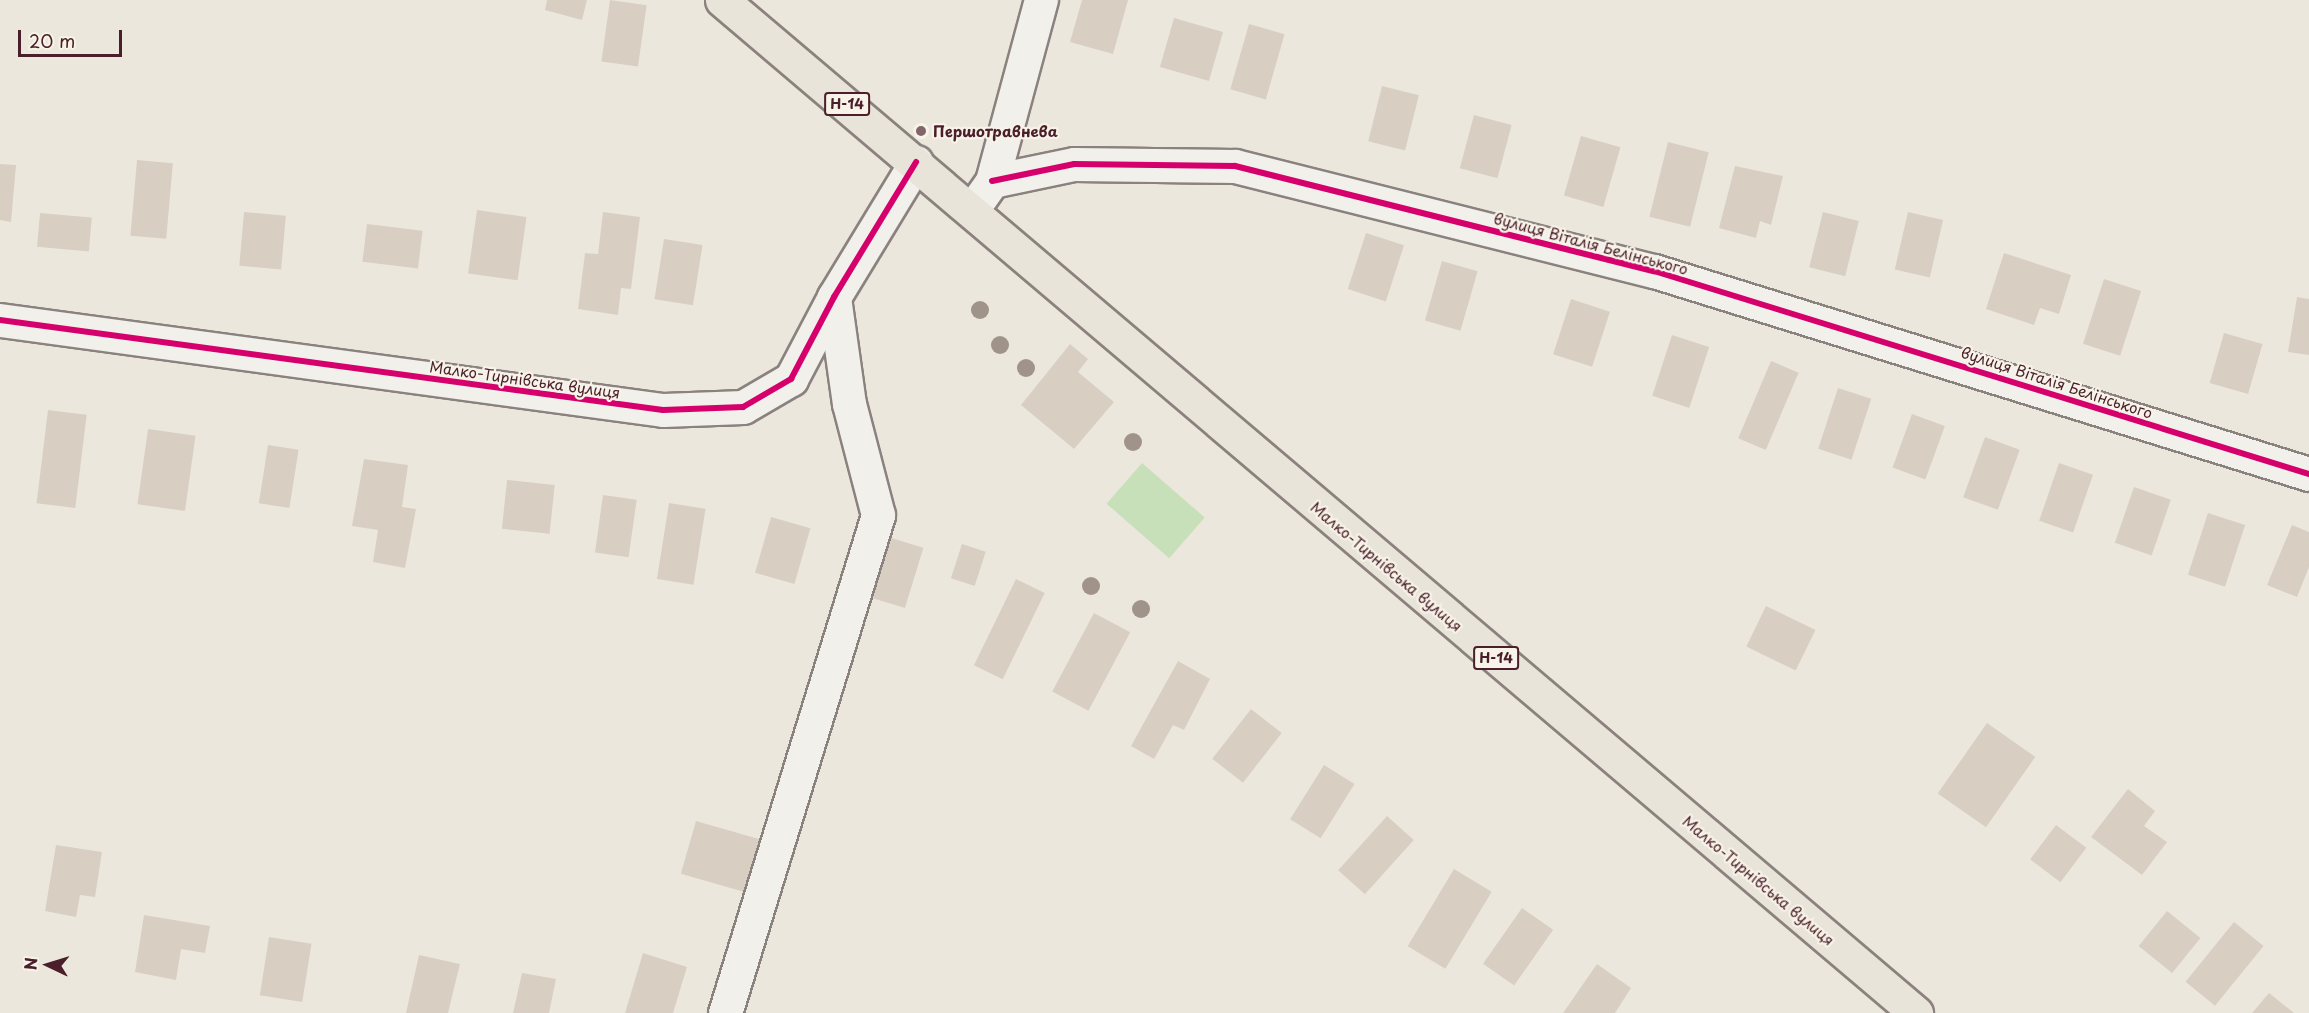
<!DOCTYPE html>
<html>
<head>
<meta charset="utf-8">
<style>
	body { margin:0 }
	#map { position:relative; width:2309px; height:1013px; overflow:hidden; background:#ece7dd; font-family:"Playpen Sans",sans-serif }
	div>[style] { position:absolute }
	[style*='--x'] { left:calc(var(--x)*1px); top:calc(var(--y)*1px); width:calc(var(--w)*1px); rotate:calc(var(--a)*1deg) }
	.green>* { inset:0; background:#c7e0b9; transform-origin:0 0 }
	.building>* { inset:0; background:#d8cfc2; transform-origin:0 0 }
	.roads { filter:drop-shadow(2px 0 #8b817e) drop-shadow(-2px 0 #8b817e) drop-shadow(0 2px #8b817e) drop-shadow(0 -2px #8b817e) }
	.minor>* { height:33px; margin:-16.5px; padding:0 16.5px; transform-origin:16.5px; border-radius:16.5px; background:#f1f0eb }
	.major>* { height:33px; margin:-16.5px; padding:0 16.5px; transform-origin:16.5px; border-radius:16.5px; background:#e9e4d9 }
	.cycleway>* { height:6px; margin:-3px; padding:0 3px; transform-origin:3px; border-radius:3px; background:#d6006c }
	.trees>* { width:18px; height:18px; margin:-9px; border-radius:50%; background:#a0938a }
	.dots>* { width:16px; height:16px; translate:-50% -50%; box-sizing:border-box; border:3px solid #f7f3e8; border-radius:50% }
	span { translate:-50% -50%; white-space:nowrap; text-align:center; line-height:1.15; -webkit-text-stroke:4.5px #f7f3e8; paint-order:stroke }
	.shield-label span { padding:2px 4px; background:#f7f3e8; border:2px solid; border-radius:4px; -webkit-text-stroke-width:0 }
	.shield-label { font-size:14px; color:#4a1f2b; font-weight:700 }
	.poi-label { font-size:15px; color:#4a1f2b; font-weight:700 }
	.left { translate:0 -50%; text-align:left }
	.street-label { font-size:15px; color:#4a1f2b }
	.north { position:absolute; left:18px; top:935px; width:60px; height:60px; -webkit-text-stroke:4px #f7f3e8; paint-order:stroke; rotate:274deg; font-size:16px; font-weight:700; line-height:24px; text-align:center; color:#4a1f2b }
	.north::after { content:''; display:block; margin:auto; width:21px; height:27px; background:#4a1f2b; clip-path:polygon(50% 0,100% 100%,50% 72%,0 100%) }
	.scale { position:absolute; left:18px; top:30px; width:104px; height:27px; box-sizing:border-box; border:3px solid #4a1f2b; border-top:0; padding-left:8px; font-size:18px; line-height:21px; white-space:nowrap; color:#4a1f2b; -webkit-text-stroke:4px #f7f3e8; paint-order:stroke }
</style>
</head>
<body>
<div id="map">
	<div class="green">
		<div style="left:1142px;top:463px;width:83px;height:54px;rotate:41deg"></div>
	</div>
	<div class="building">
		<div style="clip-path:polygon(547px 0,587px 0,582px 20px,545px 10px)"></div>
		<div style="left:610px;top:0;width:37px;height:62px;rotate:8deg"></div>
		<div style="clip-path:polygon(1082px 0,1128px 0,1113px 54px,1070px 42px)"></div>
		<div style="left:1174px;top:18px;width:51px;height:51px;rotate:16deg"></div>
		<div style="left:1249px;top:24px;width:37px;height:68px;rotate:16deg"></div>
		<div style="left:1382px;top:86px;width:38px;height:57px;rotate:14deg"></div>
		<div style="left:1474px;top:115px;width:39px;height:55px;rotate:15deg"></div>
		<div style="left:1581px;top:136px;width:41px;height:62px;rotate:16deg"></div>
		<div style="left:1668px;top:142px;width:42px;height:77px;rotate:14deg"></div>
		<div style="left:137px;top:160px;width:36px;height:76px;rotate:5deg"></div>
		<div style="clip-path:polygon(0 164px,16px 165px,11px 222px,0 220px)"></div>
		<div style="clip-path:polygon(1735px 166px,1783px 176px,1771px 225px,1760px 221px,1756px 238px,1719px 228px)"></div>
		<div style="left:477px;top:210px;width:50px;height:64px;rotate:8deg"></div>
		<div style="left:244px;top:212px;width:42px;height:54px;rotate:5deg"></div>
		<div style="clip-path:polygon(603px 212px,640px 217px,631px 289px,621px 288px,618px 315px,578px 309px,585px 253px,598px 254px)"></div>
		<div style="left:1823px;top:212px;width:37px;height:57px;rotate:14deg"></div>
		<div style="left:1908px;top:212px;width:36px;height:59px;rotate:13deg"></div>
		<div style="left:40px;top:213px;width:52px;height:34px;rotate:5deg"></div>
		<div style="left:367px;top:224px;width:56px;height:38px;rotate:7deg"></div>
		<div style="left:1366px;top:233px;width:40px;height:59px;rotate:18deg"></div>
		<div style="left:664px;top:239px;width:39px;height:61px;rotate:9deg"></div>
		<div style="clip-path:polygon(2004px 253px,2071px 275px,2059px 314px,2040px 308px,2034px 325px,1986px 309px)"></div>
		<div style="left:1442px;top:261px;width:37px;height:62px;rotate:16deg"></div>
		<div style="left:2104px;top:279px;width:39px;height:68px;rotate:18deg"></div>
		<div style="clip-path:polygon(2297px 297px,2309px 299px,2309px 355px,2288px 352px)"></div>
		<div style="left:1571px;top:299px;width:41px;height:58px;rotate:18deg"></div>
		<div style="left:2224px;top:333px;width:40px;height:52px;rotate:16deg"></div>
		<div style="left:1672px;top:335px;width:39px;height:64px;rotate:18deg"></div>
		<div style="clip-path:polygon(1070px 344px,1088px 359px,1078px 372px,1114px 402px,1074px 449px,1021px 405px)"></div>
		<div style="left:1771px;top:361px;width:30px;height:84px;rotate:23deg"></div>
		<div style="left:1838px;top:388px;width:35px;height:64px;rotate:18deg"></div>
		<div style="left:48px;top:410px;width:39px;height:94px;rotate:7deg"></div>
		<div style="left:1912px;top:414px;width:35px;height:57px;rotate:20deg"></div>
		<div style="left:148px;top:429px;width:48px;height:76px;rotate:8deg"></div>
		<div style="left:1985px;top:437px;width:37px;height:64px;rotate:20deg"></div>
		<div style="left:268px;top:445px;width:31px;height:59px;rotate:9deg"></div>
		<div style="clip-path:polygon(364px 459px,408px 465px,402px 507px,416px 509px,405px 568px,373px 562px,378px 530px,352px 526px)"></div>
		<div style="left:2059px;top:463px;width:36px;height:61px;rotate:19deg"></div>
		<div style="left:507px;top:480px;width:48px;height:49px;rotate:6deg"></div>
		<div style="left:2134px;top:487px;width:39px;height:59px;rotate:19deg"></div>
		<div style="left:603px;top:495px;width:34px;height:58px;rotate:8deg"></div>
		<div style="left:669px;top:503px;width:37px;height:77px;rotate:9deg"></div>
		<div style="left:2208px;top:513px;width:39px;height:65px;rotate:18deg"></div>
		<div style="left:771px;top:517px;width:41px;height:58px;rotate:16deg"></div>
		<div style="clip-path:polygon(2292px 525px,2309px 532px,2309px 567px,2297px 597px,2267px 585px)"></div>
		<div style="left:888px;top:537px;width:37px;height:63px;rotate:17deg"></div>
		<div style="left:962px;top:544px;width:25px;height:36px;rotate:18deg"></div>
		<div style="left:1016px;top:579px;width:32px;height:96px;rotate:26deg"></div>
		<div style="left:1766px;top:606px;width:55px;height:45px;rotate:26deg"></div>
		<div style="left:1094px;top:613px;width:41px;height:89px;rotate:28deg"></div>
		<div style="clip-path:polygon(1178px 661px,1210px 679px,1184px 730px,1173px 725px,1154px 759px,1131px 746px)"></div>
		<div style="left:1251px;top:709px;width:39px;height:63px;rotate:38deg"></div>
		<div style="left:1987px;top:723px;width:59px;height:86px;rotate:35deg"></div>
		<div style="left:1324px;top:765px;width:36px;height:64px;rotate:32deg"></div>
		<div style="clip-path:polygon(2128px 789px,2155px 811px,2144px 826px,2167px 842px,2142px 875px,2091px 837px)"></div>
		<div style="left:1387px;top:816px;width:36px;height:73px;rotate:42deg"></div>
		<div style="left:696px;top:821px;width:68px;height:55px;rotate:16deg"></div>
		<div style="left:2056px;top:825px;width:38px;height:43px;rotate:37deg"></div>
		<div style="clip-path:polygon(56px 845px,102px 852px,95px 897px,80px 895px,76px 917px,45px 911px)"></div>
		<div style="left:1454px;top:869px;width:44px;height:90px;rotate:31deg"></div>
		<div style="left:1522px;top:908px;width:38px;height:68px;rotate:35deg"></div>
		<div style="left:2167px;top:911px;width:43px;height:45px;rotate:39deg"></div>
		<div style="clip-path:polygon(144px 915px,210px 926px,205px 953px,181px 949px,176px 980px,135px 972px)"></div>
		<div style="left:2234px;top:922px;width:38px;height:77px;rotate:39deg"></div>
		<div style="left:269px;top:937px;width:43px;height:59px;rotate:9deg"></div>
		<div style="clip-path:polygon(643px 953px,687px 967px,673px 1013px,625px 1013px)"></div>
		<div style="clip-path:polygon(419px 955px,460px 964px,448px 1013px,406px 1013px)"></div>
		<div style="clip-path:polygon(1597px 964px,1631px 988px,1615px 1013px,1563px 1013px)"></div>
		<div style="clip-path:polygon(522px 973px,556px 979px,549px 1013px,513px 1013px)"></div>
		<div style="clip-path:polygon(2269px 993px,2294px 1013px,2252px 1013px)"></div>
	</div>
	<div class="roads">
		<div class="minor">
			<div style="--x:992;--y:181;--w:84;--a:-11.7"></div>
			<div style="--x:1074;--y:164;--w:161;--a:0.7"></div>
			<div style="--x:1235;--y:166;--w:432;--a:14.1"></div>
			<div style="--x:1654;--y:271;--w:686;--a:17.22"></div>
			<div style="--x:981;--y:197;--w:19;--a:-55"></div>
			<div style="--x:992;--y:181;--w:188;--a:-74.9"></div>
			<div style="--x:0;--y:320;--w:669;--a:7.73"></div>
			<div style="--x:663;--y:410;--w:80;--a:-2.1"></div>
			<div style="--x:743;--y:407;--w:56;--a:-30.3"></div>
			<div style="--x:791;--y:379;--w:93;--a:-62.3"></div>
			<div style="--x:834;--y:297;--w:158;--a:-58.7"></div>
			<div style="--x:725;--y:1013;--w:521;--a:-72.92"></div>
			<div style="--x:878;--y:515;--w:115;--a:-104.6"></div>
			<div style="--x:849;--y:404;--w:108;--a:-98"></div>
		</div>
		<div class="major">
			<div style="--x:722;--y:0;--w:1566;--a:40.31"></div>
		</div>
	</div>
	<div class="cycleway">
		<div style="--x:992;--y:181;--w:84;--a:-11.7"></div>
		<div style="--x:1074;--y:164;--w:161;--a:0.7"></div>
		<div style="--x:1235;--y:166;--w:432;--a:14.1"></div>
		<div style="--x:1654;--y:271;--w:686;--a:17.22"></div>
		<div style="--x:0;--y:320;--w:669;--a:7.73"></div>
		<div style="--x:663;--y:410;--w:80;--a:-2.1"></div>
		<div style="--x:743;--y:407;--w:56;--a:-30.3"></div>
		<div style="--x:791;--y:379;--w:93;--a:-62.3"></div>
		<div style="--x:834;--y:297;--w:158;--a:-58.7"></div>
	</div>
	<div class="trees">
		<div style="left:980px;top:310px"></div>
		<div style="left:1000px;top:345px"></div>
		<div style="left:1026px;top:368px"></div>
		<div style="left:1133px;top:442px"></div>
		<div style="left:1091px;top:586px"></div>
		<div style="left:1141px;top:609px"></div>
	</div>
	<div class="dots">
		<div style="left:921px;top:131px;background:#836569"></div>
	</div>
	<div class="shield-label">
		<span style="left:847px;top:104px">Н-14</span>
		<span style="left:1496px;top:658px">Н-14</span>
	</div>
	<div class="poi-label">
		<span class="left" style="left:933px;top:131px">Першотравнева</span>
	</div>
	<div class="street-label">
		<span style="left:1591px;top:243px;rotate:15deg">вулиця Віталія Белінського</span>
		<span style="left:525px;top:379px;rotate:8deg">Малко-Тирнівська вулиця</span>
		<span style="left:2057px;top:382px;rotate:18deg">вулиця Віталія Белінського</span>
		<span style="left:1387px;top:566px;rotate:40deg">Малко-Тирнівська вулиця</span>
		<span style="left:1759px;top:880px;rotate:40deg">Малко-Тирнівська вулиця</span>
	</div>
	<div class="north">N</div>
	<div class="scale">20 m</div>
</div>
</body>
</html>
